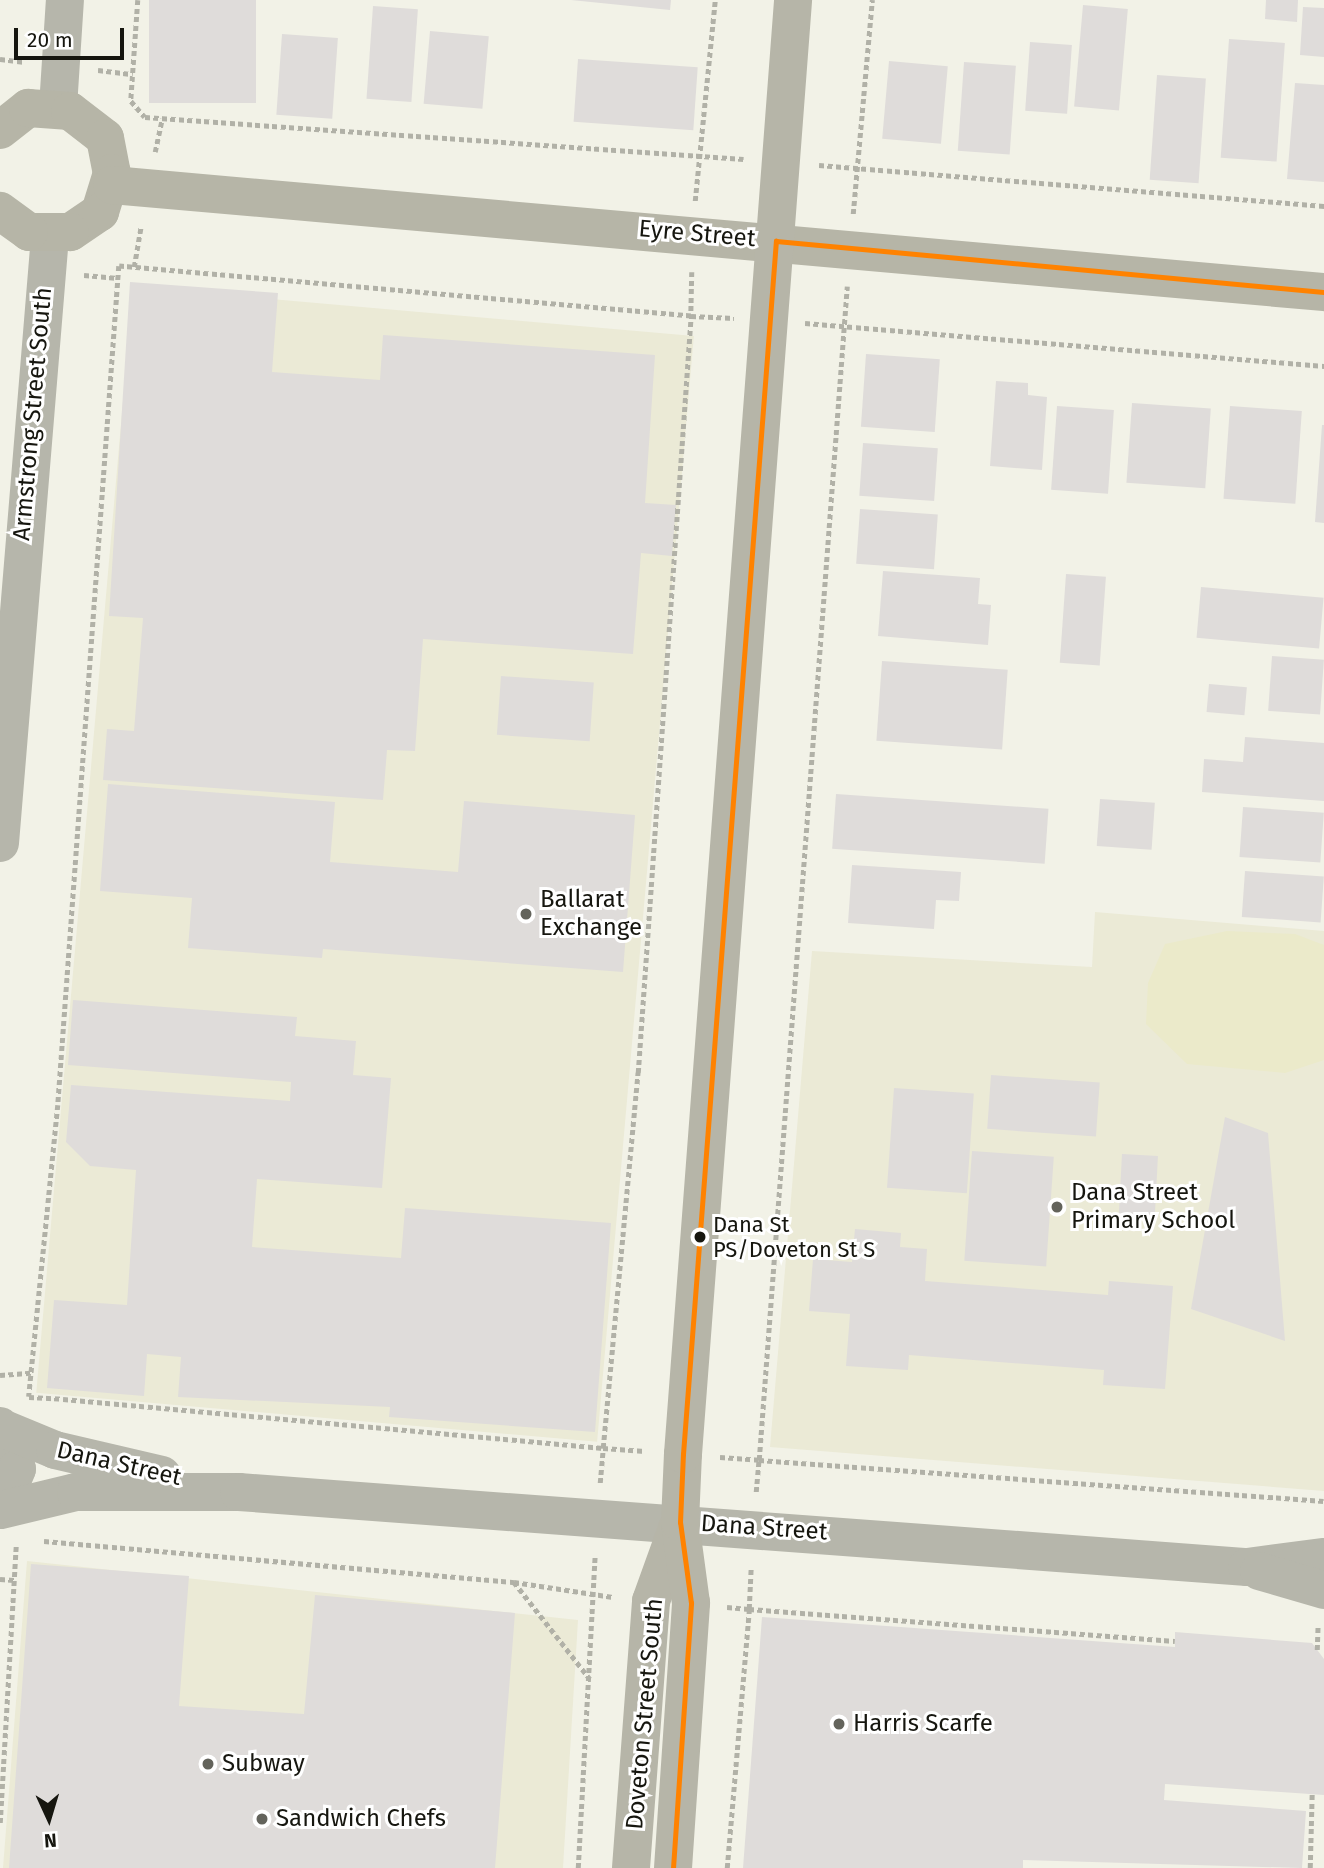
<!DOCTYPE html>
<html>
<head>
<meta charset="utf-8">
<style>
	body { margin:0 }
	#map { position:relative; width:1324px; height:1868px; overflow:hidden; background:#f2f2e7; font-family:"Fira Sans",sans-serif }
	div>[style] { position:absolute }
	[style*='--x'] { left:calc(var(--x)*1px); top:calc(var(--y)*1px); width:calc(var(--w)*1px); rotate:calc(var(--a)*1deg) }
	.built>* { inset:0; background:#ebead6; transform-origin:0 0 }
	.green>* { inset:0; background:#ebeaca }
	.building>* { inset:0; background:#dfdcda; transform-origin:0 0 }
	.path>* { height:4.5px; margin-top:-2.25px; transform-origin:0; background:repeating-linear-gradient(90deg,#b1b1a7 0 5px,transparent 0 8.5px) }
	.minor>* { height:38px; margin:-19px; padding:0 19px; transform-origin:19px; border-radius:19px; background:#b6b6ab }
	.tertiary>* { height:38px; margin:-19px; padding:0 19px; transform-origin:19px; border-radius:19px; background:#b6b6ab }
	.secondary>* { height:38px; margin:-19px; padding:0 19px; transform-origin:19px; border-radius:19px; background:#b6b5a7 }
	.trunk>* { height:38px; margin:-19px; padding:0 19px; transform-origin:19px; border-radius:19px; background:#b6b5a8 }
	.bus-1>* { height:5px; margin:-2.5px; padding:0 2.5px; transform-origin:2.5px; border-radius:2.5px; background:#ff8200 }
	.dots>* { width:19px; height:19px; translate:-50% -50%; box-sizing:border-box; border:4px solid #fff; border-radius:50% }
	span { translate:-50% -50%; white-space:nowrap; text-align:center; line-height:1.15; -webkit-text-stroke:6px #fff; paint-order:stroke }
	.bus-label { font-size:22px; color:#16160f }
	.left { translate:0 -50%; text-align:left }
	.street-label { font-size:24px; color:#16160f }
	.poi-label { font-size:24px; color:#16160f }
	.north { position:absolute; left:14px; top:1784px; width:70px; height:70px; -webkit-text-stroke:5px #fff; paint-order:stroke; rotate:176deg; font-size:19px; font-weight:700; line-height:28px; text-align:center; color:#16160f }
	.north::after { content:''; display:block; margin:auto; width:24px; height:32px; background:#16160f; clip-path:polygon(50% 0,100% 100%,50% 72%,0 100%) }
	.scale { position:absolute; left:14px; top:28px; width:110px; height:32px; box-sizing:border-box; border:4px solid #16160f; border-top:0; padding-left:9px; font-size:21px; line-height:24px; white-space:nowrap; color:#16160f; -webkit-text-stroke:5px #fff; paint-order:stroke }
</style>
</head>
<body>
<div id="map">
	<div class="built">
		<div style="left:133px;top:287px;width:563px;height:1110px;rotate:5deg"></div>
		<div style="clip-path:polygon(1095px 912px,1324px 931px,1324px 1491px,770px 1447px,812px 951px,1092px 967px)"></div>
		<div style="clip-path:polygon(27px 1561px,578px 1620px,563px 1868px,3px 1868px)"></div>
	</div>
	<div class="green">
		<div style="clip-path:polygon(1227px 931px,1295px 934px,1324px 945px,1324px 1060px,1285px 1073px,1187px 1064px,1146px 1024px,1148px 983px,1165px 944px)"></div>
	</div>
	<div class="building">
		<div style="left:149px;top:0;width:107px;height:103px"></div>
		<div style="clip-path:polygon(571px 0,671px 0,670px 10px)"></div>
		<div style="clip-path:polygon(1266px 0,1298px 0,1297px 22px,1265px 19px)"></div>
		<div style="left:1083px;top:5px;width:45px;height:102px;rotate:5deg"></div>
		<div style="left:373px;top:6px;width:45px;height:93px;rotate:4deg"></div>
		<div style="clip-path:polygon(1303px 7px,1324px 8px,1324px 57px,1300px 55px)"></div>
		<div style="left:430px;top:31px;width:59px;height:73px;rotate:5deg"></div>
		<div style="left:282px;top:34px;width:56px;height:81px;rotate:4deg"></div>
		<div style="left:1229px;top:39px;width:56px;height:119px;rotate:4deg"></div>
		<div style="left:1030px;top:42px;width:42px;height:69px;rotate:4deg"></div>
		<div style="left:578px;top:59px;width:120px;height:63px;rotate:4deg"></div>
		<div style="left:889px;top:61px;width:59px;height:78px;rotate:5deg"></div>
		<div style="left:964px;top:62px;width:52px;height:89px;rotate:4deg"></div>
		<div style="left:1157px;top:75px;width:49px;height:105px;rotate:4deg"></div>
		<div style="clip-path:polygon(1295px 83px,1324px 85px,1324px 182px,1287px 179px)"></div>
		<div style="clip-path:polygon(130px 282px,278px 293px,272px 372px,380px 380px,383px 335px,655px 355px,645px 503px,676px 505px,672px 556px,641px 553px,633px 654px,423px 639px,415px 751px,387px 750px,383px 800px,103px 780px,107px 729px,134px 731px,143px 618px,109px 616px)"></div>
		<div style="left:866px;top:354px;width:74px;height:73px;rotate:4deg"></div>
		<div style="clip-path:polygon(996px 381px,1028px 383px,1028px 395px,1047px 397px,1042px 470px,990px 466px)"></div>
		<div style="left:1132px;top:403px;width:79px;height:80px;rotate:4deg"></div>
		<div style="left:1057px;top:406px;width:57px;height:84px;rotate:4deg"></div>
		<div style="left:1230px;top:406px;width:72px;height:93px;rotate:4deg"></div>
		<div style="clip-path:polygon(1322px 425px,1324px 425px,1324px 523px,1315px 522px)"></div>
		<div style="left:863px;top:443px;width:75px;height:53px;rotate:4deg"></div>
		<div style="left:860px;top:509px;width:78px;height:55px;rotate:4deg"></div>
		<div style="clip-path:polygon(883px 571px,980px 578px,978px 604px,991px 605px,988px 645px,878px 636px)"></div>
		<div style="left:1066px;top:574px;width:40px;height:89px;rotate:4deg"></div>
		<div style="left:1201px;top:587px;width:123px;height:51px;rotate:5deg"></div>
		<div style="left:1272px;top:656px;width:52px;height:55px;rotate:4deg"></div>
		<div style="left:882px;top:661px;width:126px;height:80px;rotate:4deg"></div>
		<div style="left:501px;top:676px;width:93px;height:59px;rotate:4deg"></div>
		<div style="left:1209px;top:684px;width:38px;height:28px;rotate:5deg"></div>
		<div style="clip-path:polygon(1245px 737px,1324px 743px,1324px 801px,1202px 792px,1204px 759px,1243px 762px)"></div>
		<div style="clip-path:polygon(108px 784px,335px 802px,330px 862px,458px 872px,464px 801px,635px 815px,623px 972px,323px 949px,322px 958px,188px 948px,192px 898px,100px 891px)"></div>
		<div style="left:836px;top:794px;width:213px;height:55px;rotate:4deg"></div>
		<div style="left:1100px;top:799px;width:55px;height:47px;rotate:4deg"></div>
		<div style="left:1243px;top:807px;width:81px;height:50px;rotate:4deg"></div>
		<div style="clip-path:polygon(852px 865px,961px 872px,959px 901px,936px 900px,934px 929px,848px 923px)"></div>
		<div style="left:1245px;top:871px;width:79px;height:46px;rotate:4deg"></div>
		<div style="clip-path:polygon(73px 1000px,297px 1017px,295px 1036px,356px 1041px,353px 1075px,391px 1078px,382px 1188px,257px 1179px,252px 1247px,401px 1258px,405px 1208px,611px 1223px,595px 1432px,389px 1417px,390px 1407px,178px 1397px,181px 1357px,147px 1354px,144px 1396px,47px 1388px,54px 1300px,127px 1305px,136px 1170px,90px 1166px,66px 1142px,71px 1085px,290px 1101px,291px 1082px,68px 1065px)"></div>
		<div style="left:991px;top:1075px;width:109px;height:54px;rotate:4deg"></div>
		<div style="left:894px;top:1088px;width:80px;height:100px;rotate:4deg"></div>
		<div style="clip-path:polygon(1225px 1117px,1268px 1133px,1285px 1341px,1191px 1309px)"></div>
		<div style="left:972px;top:1151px;width:82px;height:110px;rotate:4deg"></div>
		<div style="left:1122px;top:1154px;width:36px;height:60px;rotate:3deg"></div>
		<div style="clip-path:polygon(855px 1229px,901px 1233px,900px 1247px,927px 1249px,925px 1281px,1108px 1295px,1109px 1281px,1173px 1286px,1165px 1389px,1103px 1385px,1104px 1370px,909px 1355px,908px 1370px,846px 1366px,850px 1314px,809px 1311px,813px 1259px,852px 1262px)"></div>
		<div style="clip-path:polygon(31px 1564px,189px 1576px,179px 1706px,304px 1714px,315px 1595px,515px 1613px,495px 1868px,9px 1868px)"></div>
		<div style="clip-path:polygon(762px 1617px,1175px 1647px,1175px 1632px,1312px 1643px,1324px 1659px,1324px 1795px,1165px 1784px,1164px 1800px,1306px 1811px,1302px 1868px,1023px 1860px,1023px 1868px,743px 1868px)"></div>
	</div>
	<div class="path">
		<div style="--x:138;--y:0;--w:101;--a:94"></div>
		<div style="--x:131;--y:101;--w:21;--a:49"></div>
		<div style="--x:145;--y:117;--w:600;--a:4.01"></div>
		<div style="--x:0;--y:59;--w:23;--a:7"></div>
		<div style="--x:98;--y:70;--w:35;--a:7"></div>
		<div style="--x:155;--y:152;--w:34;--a:-78"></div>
		<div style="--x:819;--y:165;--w:507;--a:4.64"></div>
		<div style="--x:695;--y:201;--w:202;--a:-84.3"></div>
		<div style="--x:853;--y:214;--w:215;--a:-84.9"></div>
		<div style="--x:134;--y:267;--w:42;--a:-80.3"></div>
		<div style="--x:692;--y:272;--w:44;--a:91.3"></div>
		<div style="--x:691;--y:316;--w:43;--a:2.7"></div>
		<div style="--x:84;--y:275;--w:34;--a:5"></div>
		<div style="--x:805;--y:323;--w:521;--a:4.74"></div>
		<div style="--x:0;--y:1375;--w:31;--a:-4"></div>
		<div style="--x:720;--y:1457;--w:39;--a:4"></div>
		<div style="--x:759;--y:1460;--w:1177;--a:-85.71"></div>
		<div style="--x:600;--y:1483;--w:35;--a:-85"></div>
		<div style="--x:603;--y:1448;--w:377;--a:-84.7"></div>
		<div style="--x:638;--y:1073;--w:759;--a:-86"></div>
		<div style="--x:691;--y:316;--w:574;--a:-175"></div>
		<div style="--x:119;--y:266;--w:841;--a:94.16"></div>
		<div style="--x:58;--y:1105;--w:293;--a:95.7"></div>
		<div style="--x:29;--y:1397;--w:34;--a:3"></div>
		<div style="--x:63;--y:1399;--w:542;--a:5.18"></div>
		<div style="--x:603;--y:1448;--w:42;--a:4.1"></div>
		<div style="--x:756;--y:1492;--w:32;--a:-85"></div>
		<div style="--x:759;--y:1460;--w:566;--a:4.15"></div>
		<div style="--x:44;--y:1541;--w:472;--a:5"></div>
		<div style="--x:514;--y:1582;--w:100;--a:8.6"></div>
		<div style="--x:0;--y:1579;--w:14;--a:4"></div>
		<div style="--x:514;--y:1582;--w:123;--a:51.9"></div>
		<div style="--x:727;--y:1607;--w:22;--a:5"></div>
		<div style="--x:749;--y:1609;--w:42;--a:-87.3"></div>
		<div style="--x:1317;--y:1650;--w:24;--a:-88"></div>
		<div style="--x:0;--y:1823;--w:279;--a:-86.7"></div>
		<div style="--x:578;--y:1868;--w:314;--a:-86.9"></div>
		<div style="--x:727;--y:1868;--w:260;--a:-85.1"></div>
		<div style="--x:749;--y:1609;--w:427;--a:4.3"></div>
		<div style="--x:1310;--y:1868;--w:74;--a:-88.5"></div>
	</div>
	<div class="minor">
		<div style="--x:58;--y:107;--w:107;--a:-86.3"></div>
		<div style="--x:0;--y:843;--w:609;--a:-85.29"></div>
	</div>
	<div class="tertiary">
		<div style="--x:0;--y:1426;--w:46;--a:68.4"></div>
		<div style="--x:17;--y:1469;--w:44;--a:112.5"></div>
		<div style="--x:2;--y:1428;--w:57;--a:22.5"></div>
		<div style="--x:55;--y:1450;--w:110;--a:13.2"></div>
		<div style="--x:1;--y:1510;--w:77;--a:-13.5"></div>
		<div style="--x:76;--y:1492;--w:163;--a:0"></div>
		<div style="--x:239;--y:1492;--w:1011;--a:4.26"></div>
		<div style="--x:1247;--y:1567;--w:78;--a:-7.4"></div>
		<div style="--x:1259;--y:1571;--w:68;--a:16.3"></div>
	</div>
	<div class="secondary">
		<div style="--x:0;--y:130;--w:36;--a:-38"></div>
		<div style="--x:28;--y:108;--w:42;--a:4.1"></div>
		<div style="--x:70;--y:111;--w:44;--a:37.6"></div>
		<div style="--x:105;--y:138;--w:36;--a:79"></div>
		<div style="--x:112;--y:173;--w:41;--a:107.1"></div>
		<div style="--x:100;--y:212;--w:36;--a:146"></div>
		<div style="--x:70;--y:232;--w:41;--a:180"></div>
		<div style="--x:29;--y:232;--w:36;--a:-144"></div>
		<div style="--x:112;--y:185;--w:1217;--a:5.05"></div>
	</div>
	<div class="trunk">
		<div style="--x:631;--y:1868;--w:268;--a:-85.7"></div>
		<div style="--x:651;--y:1601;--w:80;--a:-70.2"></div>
		<div style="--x:673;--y:1868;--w:266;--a:-86.1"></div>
		<div style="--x:691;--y:1603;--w:82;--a:-97.7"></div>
		<div style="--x:680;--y:1522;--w:68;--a:-87.5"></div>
		<div style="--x:683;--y:1454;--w:1458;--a:-85.67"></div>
	</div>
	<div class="bus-1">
		<div style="--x:673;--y:1868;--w:266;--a:-86.1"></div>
		<div style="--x:691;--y:1603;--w:82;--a:-97.7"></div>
		<div style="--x:680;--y:1522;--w:68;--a:-87.5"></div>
		<div style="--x:683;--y:1454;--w:1217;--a:-85.62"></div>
		<div style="--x:776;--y:241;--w:550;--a:5.32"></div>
	</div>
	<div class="dots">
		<div style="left:526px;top:914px;background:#63635b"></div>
		<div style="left:1057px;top:1207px;background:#63635b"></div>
		<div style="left:700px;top:1237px;background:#16160f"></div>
		<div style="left:839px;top:1724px;background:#63635b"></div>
		<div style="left:208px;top:1764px;background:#63635b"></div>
		<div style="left:262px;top:1819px;background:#63635b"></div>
	</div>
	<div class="bus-label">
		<span class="left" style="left:713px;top:1237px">Dana St<br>PS/Doveton St S</span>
	</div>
	<div class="street-label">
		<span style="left:697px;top:234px;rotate:5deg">Eyre Street</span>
		<span style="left:33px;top:414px;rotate:-85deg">Armstrong Street South</span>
		<span style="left:119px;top:1464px;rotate:13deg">Dana Street</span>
		<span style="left:764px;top:1528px;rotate:4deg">Dana Street</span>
		<span style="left:645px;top:1714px;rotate:-85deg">Doveton Street South</span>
	</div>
	<div class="poi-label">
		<span class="left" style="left:540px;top:914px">Ballarat<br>Exchange</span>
		<span class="left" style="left:1071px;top:1207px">Dana Street<br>Primary School</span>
		<span class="left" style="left:853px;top:1724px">Harris Scarfe</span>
		<span class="left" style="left:222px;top:1764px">Subway</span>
		<span class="left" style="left:276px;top:1819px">Sandwich Chefs</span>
	</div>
	<div class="north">N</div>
	<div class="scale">20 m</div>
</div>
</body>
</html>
